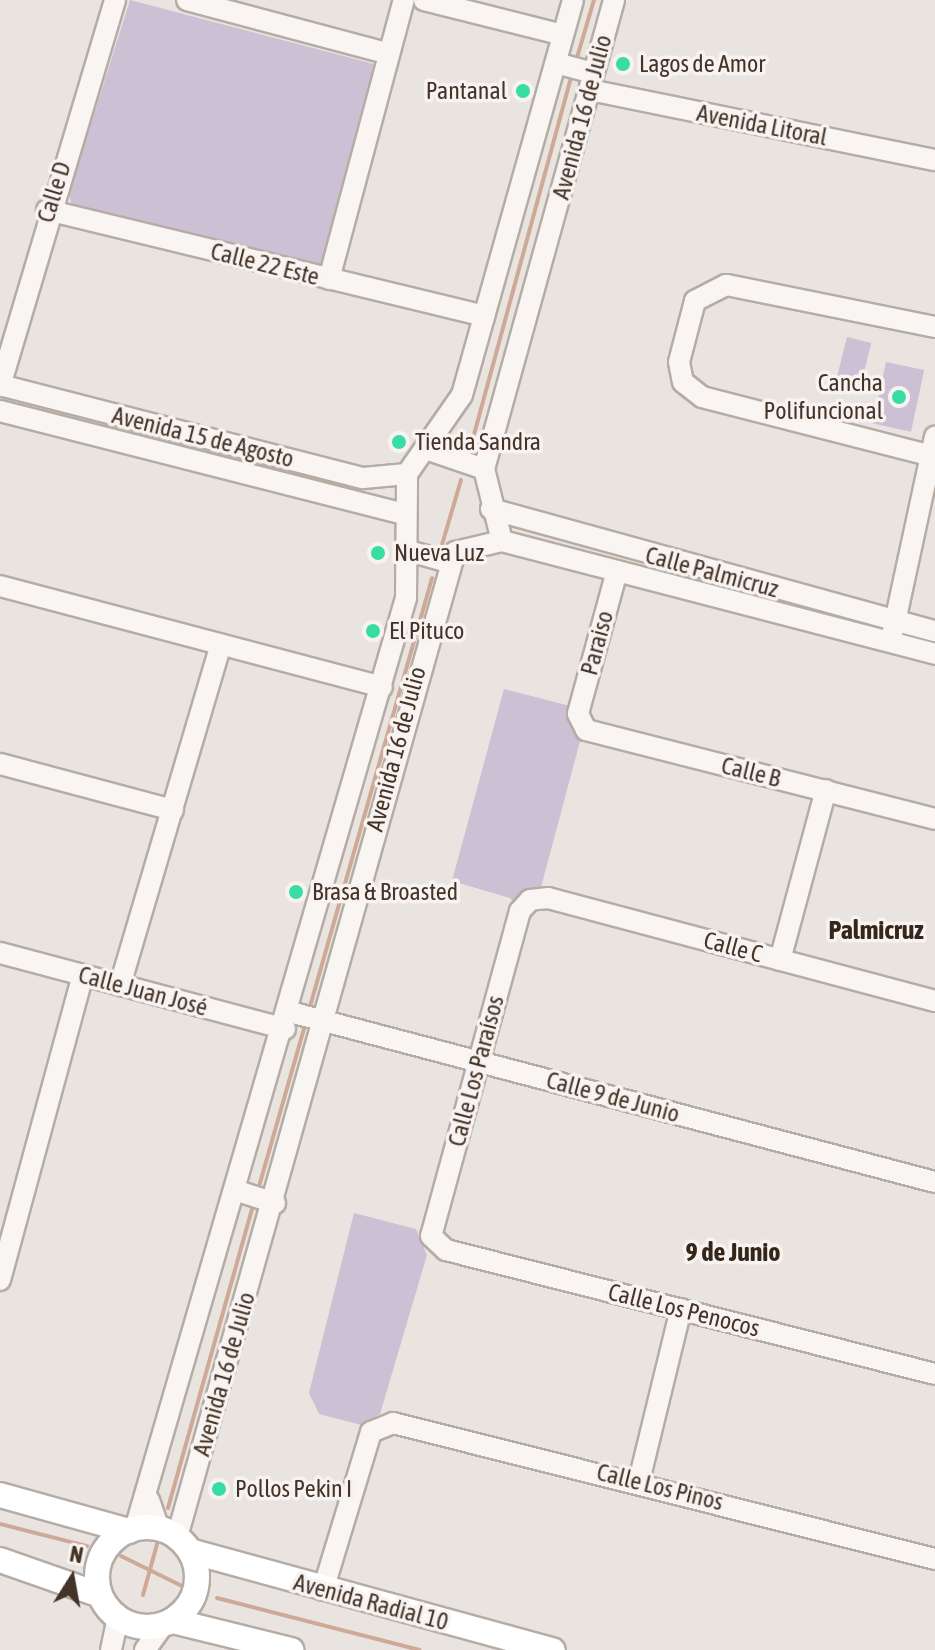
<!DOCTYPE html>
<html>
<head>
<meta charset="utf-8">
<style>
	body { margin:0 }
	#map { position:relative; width:935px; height:1650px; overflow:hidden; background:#eae4e0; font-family:"Asap Condensed",sans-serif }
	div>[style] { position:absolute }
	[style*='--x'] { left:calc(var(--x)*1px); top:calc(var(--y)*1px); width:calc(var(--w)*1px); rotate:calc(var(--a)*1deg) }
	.green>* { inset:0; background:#ccc0d5; transform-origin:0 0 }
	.stream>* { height:4px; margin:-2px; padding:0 2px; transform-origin:2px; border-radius:2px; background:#cea997 }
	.roads { filter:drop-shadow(2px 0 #b5aca5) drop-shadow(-2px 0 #b5aca5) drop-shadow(0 2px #b5aca5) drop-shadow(0 -2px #b5aca5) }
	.minor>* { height:20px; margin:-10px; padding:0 10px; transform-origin:10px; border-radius:10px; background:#f8f5f3 }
	.major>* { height:24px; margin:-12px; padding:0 12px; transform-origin:12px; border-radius:12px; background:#fff }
	.major>.ring { margin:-12px; padding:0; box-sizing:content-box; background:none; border:24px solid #fff; border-radius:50% }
	.dots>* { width:22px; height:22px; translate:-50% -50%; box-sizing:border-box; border:4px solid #f8f3f0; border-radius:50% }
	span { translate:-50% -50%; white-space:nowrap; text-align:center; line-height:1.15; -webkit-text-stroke:7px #f8f3f0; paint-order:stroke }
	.poi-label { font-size:24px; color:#443427 }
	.left { translate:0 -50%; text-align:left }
	.right { translate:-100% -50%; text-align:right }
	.street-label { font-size:24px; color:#443427 }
	.neighbourhood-label { font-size:26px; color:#342619; font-weight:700 }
	.north { position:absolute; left:32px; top:1538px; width:80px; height:80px; -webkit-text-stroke:6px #f8f3f0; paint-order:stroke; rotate:11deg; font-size:22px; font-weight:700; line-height:32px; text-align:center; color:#443427 }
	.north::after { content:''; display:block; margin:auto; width:28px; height:36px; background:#443427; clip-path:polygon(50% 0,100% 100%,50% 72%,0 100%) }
</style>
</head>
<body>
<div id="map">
	<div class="green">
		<div style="clip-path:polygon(130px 0,374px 64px,320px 266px,72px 207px,69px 194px)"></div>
		<div style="left:847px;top:337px;width:25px;height:51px;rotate:14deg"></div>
		<div style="left:886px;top:362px;width:39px;height:63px;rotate:12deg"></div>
		<div style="clip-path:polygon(504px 689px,574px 707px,582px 734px,540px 891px,517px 907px,510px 898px,452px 881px)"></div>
		<div style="clip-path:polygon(354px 1213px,416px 1229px,427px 1255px,380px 1414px,361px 1425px,319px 1414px,309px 1393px)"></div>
	</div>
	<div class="stream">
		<div style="--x:576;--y:61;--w:64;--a:-73.6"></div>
		<div style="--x:469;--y:453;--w:393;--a:-74.8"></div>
		<div style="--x:441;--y:548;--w:71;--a:-73.6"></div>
		<div style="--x:309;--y:1010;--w:449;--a:-74.1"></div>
		<div style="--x:258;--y:1190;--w:175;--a:-74.1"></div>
		<div style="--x:168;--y:1508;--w:317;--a:-74.3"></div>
		<div style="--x:0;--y:1524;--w:90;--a:14.2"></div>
		<div style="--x:121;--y:1556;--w:68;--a:26.2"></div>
		<div style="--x:143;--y:1595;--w:53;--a:-74.6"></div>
		<div style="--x:217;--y:1598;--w:209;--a:14.4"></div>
	</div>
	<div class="roads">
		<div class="minor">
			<div style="--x:187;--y:0;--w:206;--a:14.9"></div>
			<div style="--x:424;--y:0;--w:143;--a:14.1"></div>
			<div style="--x:556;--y:63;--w:39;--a:15"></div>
			<div style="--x:590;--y:90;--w:352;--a:11.5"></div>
			<div style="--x:47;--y:210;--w:450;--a:13.6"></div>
			<div style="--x:329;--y:279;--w:289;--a:-75"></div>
			<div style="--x:935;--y:327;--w:213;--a:-168.6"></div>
			<div style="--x:726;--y:285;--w:35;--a:153"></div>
			<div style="--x:695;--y:301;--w:63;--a:104.7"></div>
			<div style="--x:679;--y:362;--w:20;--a:79"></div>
			<div style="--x:683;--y:382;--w:24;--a:38"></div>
			<div style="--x:702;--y:397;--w:241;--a:14.4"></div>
			<div style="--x:0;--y:385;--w:375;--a:14.4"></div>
			<div style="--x:363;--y:478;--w:44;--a:-5.2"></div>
			<div style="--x:0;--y:386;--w:403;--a:-73.4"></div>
			<div style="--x:0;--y:411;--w:417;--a:14.3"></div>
			<div style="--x:426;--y:449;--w:61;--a:19"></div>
			<div style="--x:491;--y:509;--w:460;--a:15.4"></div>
			<div style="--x:502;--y:541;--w:74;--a:-104"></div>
			<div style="--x:484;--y:469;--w:487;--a:-74.5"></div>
			<div style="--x:409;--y:551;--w:41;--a:15.8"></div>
			<div style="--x:617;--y:571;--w:148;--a:105.3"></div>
			<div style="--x:578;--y:714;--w:18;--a:63"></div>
			<div style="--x:586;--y:730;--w:360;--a:14.3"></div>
			<div style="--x:0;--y:586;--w:395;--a:14.8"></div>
			<div style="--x:893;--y:631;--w:199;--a:-77.8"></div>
			<div style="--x:0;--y:764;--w:179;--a:14.9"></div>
			<div style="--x:0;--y:953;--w:295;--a:14.9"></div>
			<div style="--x:780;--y:960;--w:176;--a:-74.9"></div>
			<div style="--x:120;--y:985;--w:355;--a:-73.5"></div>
			<div style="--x:935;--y:1001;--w:400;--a:-165.1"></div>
			<div style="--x:548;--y:898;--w:18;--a:174"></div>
			<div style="--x:530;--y:900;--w:15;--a:132"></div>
			<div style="--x:520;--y:911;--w:337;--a:105.3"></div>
			<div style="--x:431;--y:1236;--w:21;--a:43"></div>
			<div style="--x:446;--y:1250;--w:504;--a:14.23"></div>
			<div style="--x:290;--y:1012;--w:667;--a:14.77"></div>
			<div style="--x:238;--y:1191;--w:39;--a:18"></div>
			<div style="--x:0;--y:1280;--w:316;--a:-74.8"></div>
			<div style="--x:639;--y:1481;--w:177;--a:-76.3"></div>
			<div style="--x:149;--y:1500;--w:31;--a:71"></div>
			<div style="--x:135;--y:1529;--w:970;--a:-73.77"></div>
			<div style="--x:406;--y:598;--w:124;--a:-89.5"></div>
			<div style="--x:407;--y:474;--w:96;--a:-55.2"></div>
			<div style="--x:462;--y:395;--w:410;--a:-74.3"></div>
			<div style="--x:177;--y:1537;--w:1023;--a:-74.24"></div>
			<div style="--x:455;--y:552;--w:48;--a:-13.2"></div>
			<div style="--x:502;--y:541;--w:448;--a:14.6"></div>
			<div style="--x:323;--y:1590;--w:165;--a:-73.1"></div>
			<div style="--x:371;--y:1432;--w:24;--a:-22"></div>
			<div style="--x:393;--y:1423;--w:559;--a:14.09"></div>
			<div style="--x:111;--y:1650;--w:33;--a:-78"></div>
			<div style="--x:145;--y:1650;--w:31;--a:-54"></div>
		</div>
		<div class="major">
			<div style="--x:0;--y:1495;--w:134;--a:15.6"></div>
			<div class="ring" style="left:97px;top:1527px;width:76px;height:76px"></div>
			<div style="--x:190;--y:1551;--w:376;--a:15.3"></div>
			<div style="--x:0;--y:1560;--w:106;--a:19.3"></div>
			<div style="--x:173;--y:1621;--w:122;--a:13.8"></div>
		</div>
	</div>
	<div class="dots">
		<div style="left:623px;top:64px;background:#38dda6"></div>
		<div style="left:523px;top:91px;background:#38dda6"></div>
		<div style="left:899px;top:397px;background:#38dda6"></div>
		<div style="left:399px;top:442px;background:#38dda6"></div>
		<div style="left:378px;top:553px;background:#38dda6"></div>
		<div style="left:373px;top:631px;background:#38dda6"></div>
		<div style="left:296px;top:892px;background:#38dda6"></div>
		<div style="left:219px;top:1489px;background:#38dda6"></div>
	</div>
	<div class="poi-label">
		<span class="left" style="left:639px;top:64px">Lagos de Amor</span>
		<span class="right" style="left:507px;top:91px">Pantanal</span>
		<span class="right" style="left:883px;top:397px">Cancha<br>Polifuncional</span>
		<span class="left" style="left:415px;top:442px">Tienda Sandra</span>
		<span class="left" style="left:394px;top:553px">Nueva Luz</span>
		<span class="left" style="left:389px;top:631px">El Pituco</span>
		<span class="left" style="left:312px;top:892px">Brasa &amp; Broasted</span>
		<span class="left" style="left:235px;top:1489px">Pollos Pekin I</span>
	</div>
	<div class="street-label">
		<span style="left:582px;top:117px;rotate:-75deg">Avenida 16 de Julio</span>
		<span style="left:762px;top:125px;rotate:11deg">Avenida Litoral</span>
		<span style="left:54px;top:192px;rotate:-73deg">Calle D</span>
		<span style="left:265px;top:264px;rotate:14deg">Calle 22 Este</span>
		<span style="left:203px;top:437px;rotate:14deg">Avenida 15 de Agosto</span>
		<span style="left:712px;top:572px;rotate:15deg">Calle Palmicruz</span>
		<span style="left:597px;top:643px;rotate:-75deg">Paraiso</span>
		<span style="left:396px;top:749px;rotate:-75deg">Avenida 16 de Julio</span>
		<span style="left:751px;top:772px;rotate:14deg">Calle B</span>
		<span style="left:733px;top:947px;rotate:15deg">Calle C</span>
		<span style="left:143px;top:991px;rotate:15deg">Calle Juan José</span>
		<span style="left:476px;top:1071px;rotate:-75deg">Calle Los Paraísos</span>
		<span style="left:613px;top:1097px;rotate:15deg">Calle 9 de Junio</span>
		<span style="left:684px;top:1310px;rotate:14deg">Calle Los Penocos</span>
		<span style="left:224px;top:1374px;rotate:-74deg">Avenida 16 de Julio</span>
		<span style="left:660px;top:1487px;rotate:14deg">Calle Los Pinos</span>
		<span style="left:371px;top:1602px;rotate:15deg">Avenida Radial 10</span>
	</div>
	<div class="neighbourhood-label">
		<span style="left:876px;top:931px">Palmicruz</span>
		<span style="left:733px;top:1253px">9 de Junio</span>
	</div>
	<div class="north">N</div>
</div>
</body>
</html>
